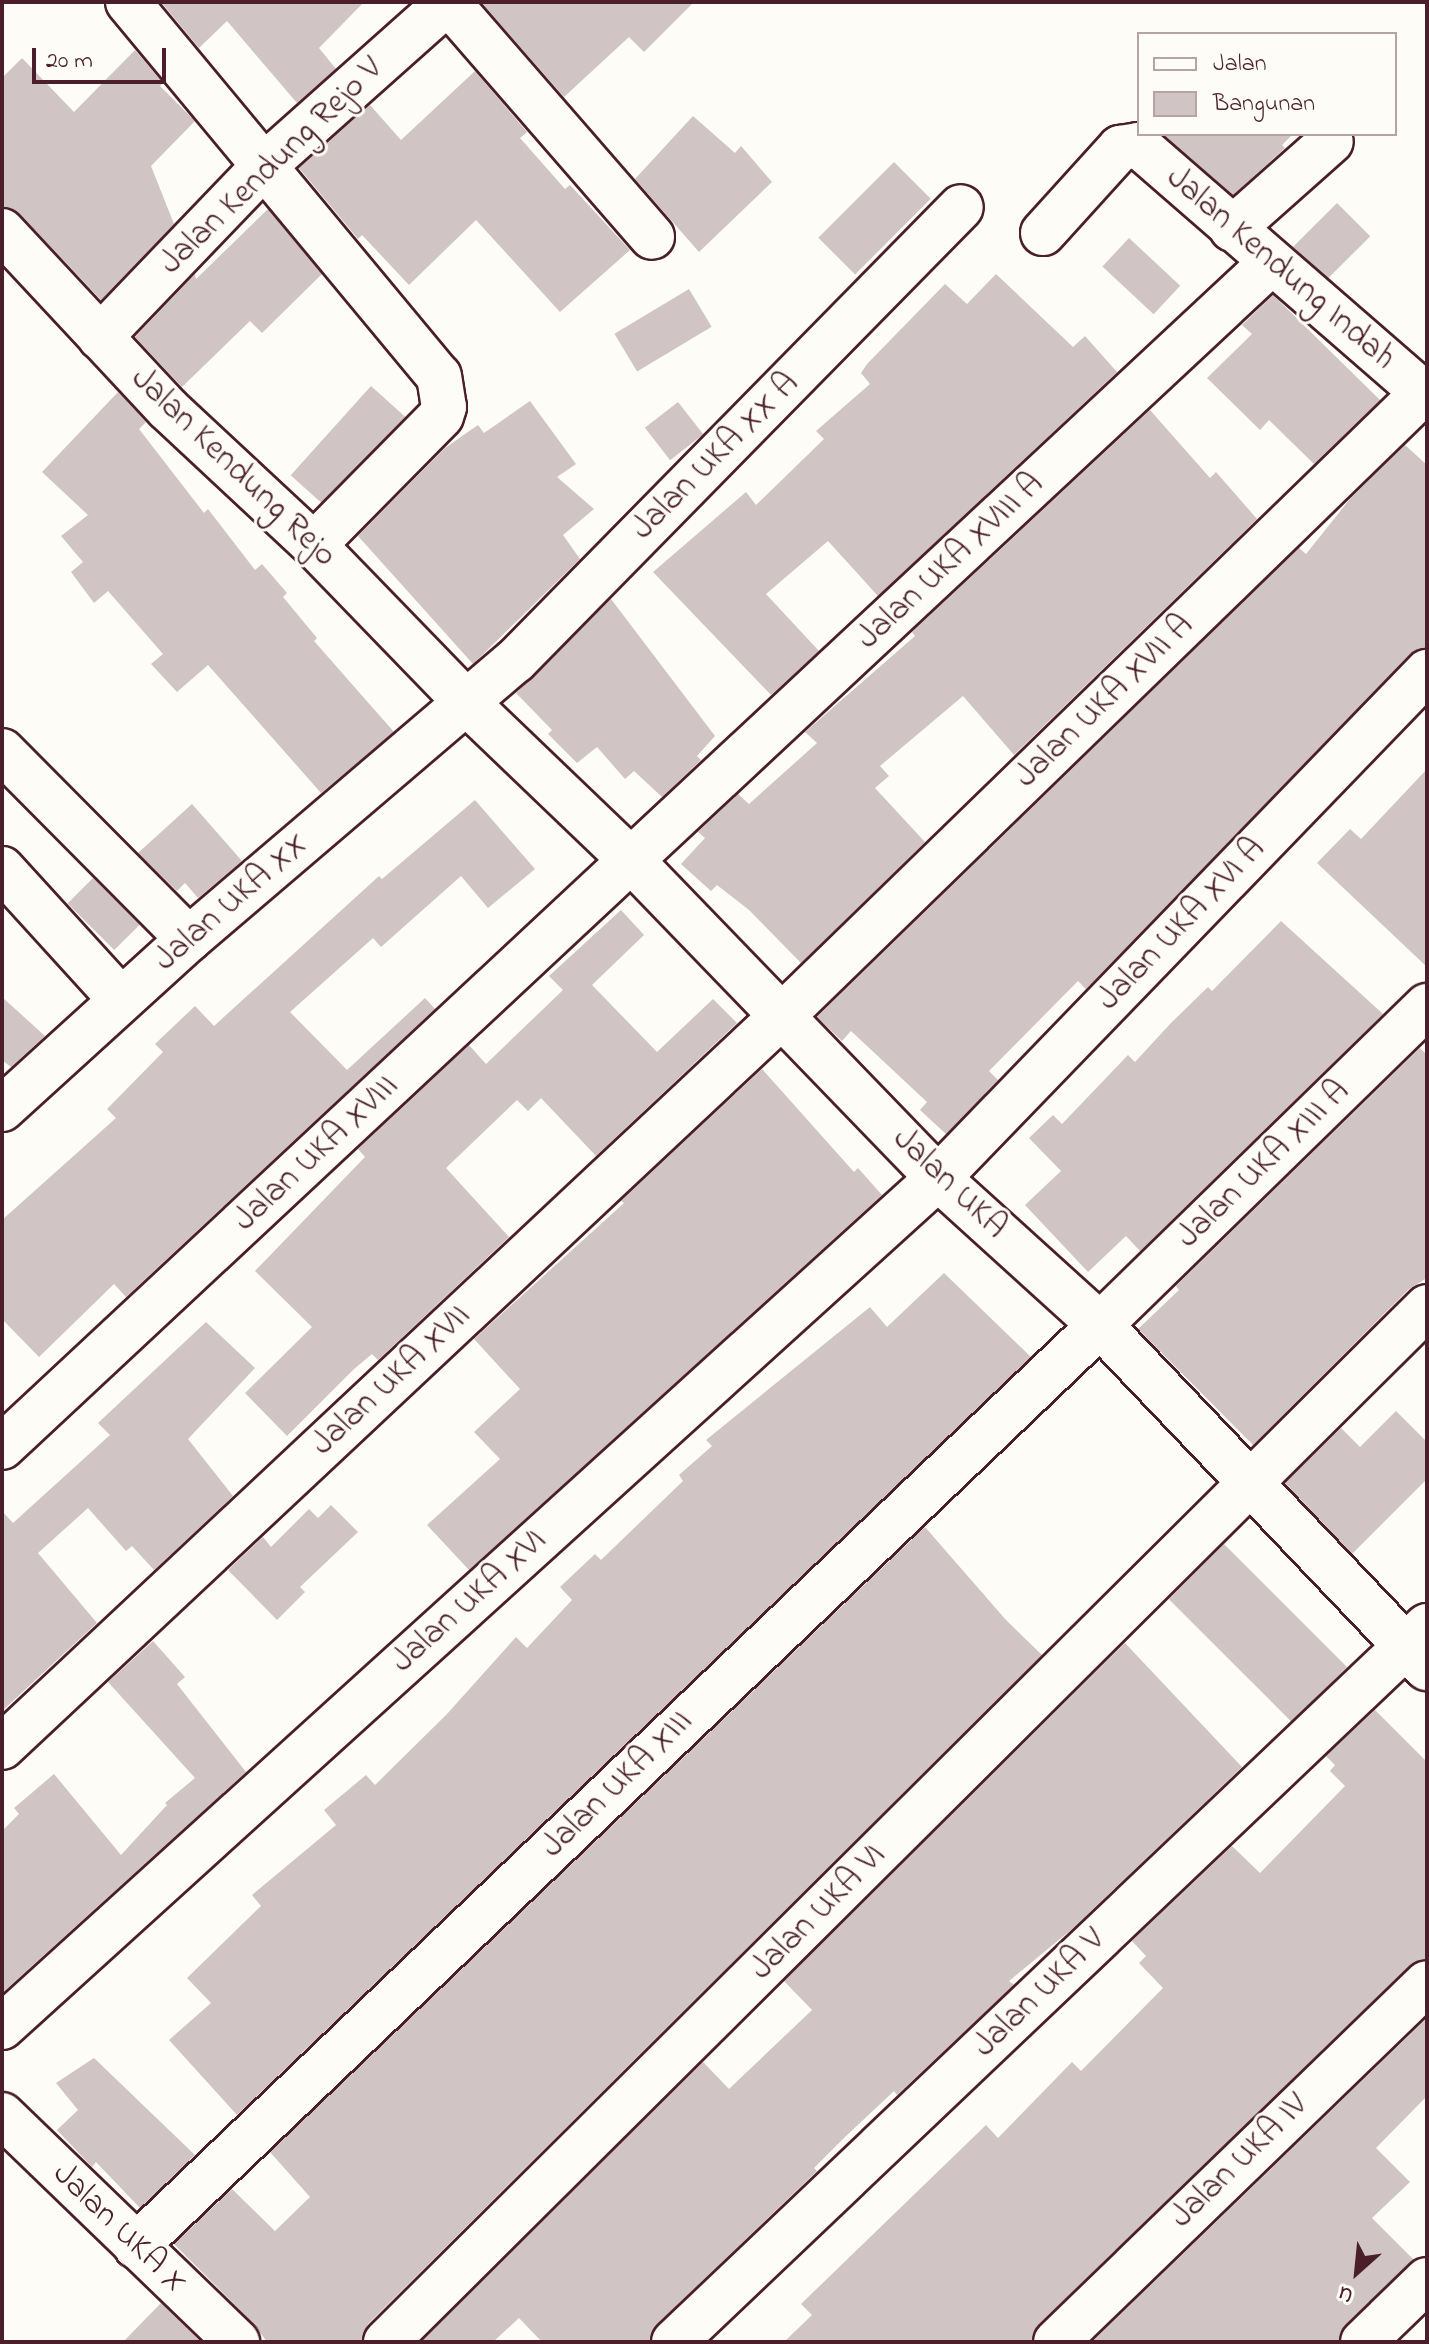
<!DOCTYPE html>
<html>
<head>
<meta charset="utf-8">
<style>
	body { margin:0 }
	#map { position:relative; width:1429px; height:2344px; overflow:hidden; background:#fdfcf7; font-family:"Indie Flower",sans-serif }
	div>[style] { position:absolute }
	[style*='--x'] { left:calc(var(--x)*1px); top:calc(var(--y)*1px); width:calc(var(--w)*1px); rotate:calc(var(--a)*1deg) }
	.building>* { inset:0; background:#d0c5c4; transform-origin:0 0 }
	.roads { filter:drop-shadow(2px 0 #4a1f2b) drop-shadow(-2px 0 #4a1f2b) drop-shadow(0 2px #4a1f2b) drop-shadow(0 -2px #4a1f2b) }
	.minor>* { height:44px; margin:-22px; padding:0 22px; transform-origin:22px; border-radius:22px; background:#fdfcf7 }
	span { translate:-50% -50%; white-space:nowrap; text-align:center; line-height:1.15; -webkit-text-stroke:6px #fdfcf7; paint-order:stroke }
	.street-label { font-size:34px; color:#4a1f2b }
	.frame { position:absolute; inset:0; border:4px solid #4a1f2b; pointer-events:none }
	.legend { position:absolute; left:1137px; top:32px; width:260px; height:104px; box-sizing:border-box; background:#fdfcf7; border:2px solid #b5a4a5; margin:0; padding:10px 14px; list-style:none; font-size:24px; color:#4a1f2b }
	.legend li { display:flex; align-items:center; gap:16px; height:40px }
	.legend b { width:40px; border:2px solid #b5a4a5 }
	.north { position:absolute; left:1317px; top:2232px; width:80px; height:80px; -webkit-text-stroke:6px #fdfcf7; paint-order:stroke; rotate:207deg; font-size:22px; font-weight:700; line-height:32px; text-align:center; color:#4a1f2b }
	.north::after { content:''; display:block; margin:auto; width:28px; height:36px; background:#4a1f2b; clip-path:polygon(50% 0,100% 100%,50% 72%,0 100%) }
	.scale { position:absolute; left:32px; top:48px; width:134px; height:36px; box-sizing:border-box; border:4px solid #4a1f2b; border-top:0; padding-left:10px; font-size:24px; line-height:28px; white-space:nowrap; color:#4a1f2b; -webkit-text-stroke:6px #fdfcf7; paint-order:stroke }
</style>
</head>
<body>
<div id="map">
	<div class="building">
		<div style="clip-path:polygon(161px 2px,364px 2px,319px 48px,336px 69px,297px 103px,227px 21px,199px 48px)"></div>
		<div style="clip-path:polygon(481px 2px,694px 2px,644px 52px,629px 37px,564px 97px)"></div>
		<div style="clip-path:polygon(135px 50px,163px 83px,160px 86px,195px 121px,151px 166px,174px 224px,101px 300px,20px 214px,2px 207px,2px 78px,22px 58px,74px 112px)"></div>
		<div style="clip-path:polygon(475px 71px,527px 132px,520px 138px,565px 189px,570px 185px,630px 250px,560px 312px,476px 220px,409px 285px,362px 235px,358px 239px,299px 168px,370px 105px,401px 140px)"></div>
		<div style="clip-path:polygon(693px 116px,735px 153px,741px 146px,772px 182px,699px 252px,635px 179px)"></div>
		<div style="clip-path:polygon(1163px 134px,1293px 134px,1282px 145px,1285px 148px,1233px 195px)"></div>
		<div style="left:894px;top:162px;width:52px;height:107px;rotate:45deg"></div>
		<div style="left:1337px;top:203px;width:47px;height:62px;rotate:45deg"></div>
		<div style="clip-path:polygon(268px 209px,322px 274px,262px 333px,250px 321px,182px 387px,135px 337px,195px 274px,196px 279px)"></div>
		<div style="left:1129px;top:238px;width:70px;height:39px;rotate:43deg"></div>
		<div style="clip-path:polygon(996px 274px,1073px 347px,1085px 336px,1117px 372px,878px 596px,828px 541px,766px 594px,819px 651px,771px 695px,653px 572px,746px 492px,756px 505px,824px 439px,816px 431px,870px 384px,861px 373px,867px 364px,945px 284px,967px 304px)"></div>
		<div style="left:689px;top:289px;width:44px;height:87px;rotate:59deg"></div>
		<div style="clip-path:polygon(1273px 295px,1380px 400px,1314px 464px,1269px 420px,1260px 430px,1207px 378px,1252px 334px,1242px 325px)"></div>
		<div style="left:371px;top:386px;width:46px;height:120px;rotate:42deg"></div>
		<div style="clip-path:polygon(118px 392px,146px 422px,139px 429px,204px 513px,208px 509px,255px 570px,262px 564px,287px 593px,283px 597px,317px 638px,314px 641px,394px 732px,321px 793px,208px 665px,177px 692px,151px 664px,163px 654px,108px 591px,94px 603px,71px 572px,83px 562px,61px 536px,88px 515px,42px 472px)"></div>
		<div style="clip-path:polygon(530px 401px,576px 464px,557px 477px,594px 509px,563px 535px,580px 559px,473px 664px,358px 536px,445px 448px,478px 425px,484px 433px)"></div>
		<div style="left:678px;top:402px;width:41px;height:42px;rotate:52deg"></div>
		<div style="clip-path:polygon(1150px 410px,1210px 478px,1216px 472px,1257px 519px,1014px 755px,963px 696px,880px 766px,889px 776px,875px 788px,925px 842px,801px 963px,749px 910px,717px 885px,711px 891px,681px 864px,705px 838px,698px 832px,738px 794px,749px 804px,817px 743px,805px 732px,915px 636px,912px 632px)"></div>
		<div style="clip-path:polygon(1405px 445px,1427px 465px,1427px 648px,1409px 655px,1086px 989px,1078px 981px,989px 1071px,998px 1080px,946px 1134px,920px 1110px,927px 1102px,851px 1031px,842px 1041px,817px 1017px,1299px 548px,1306px 554px,1350px 499px)"></div>
		<div style="clip-path:polygon(611px 599px,715px 736px,697px 756px,701px 760px,662px 797px,634px 771px,625px 779px,597px 747px,577px 763px,548px 734px,552px 730px,516px 693px)"></div>
		<div style="clip-path:polygon(1427px 769px,1427px 967px,1317px 863px,1350px 829px,1361px 839px)"></div>
		<div style="clip-path:polygon(475px 800px,535px 869px,488px 908px,461px 876px,381px 947px,373px 938px,290px 1012px,347px 1070px,425px 998px,435px 1009px,126px 1297px,114px 1284px,39px 1357px,2px 1319px,2px 1220px,116px 1118px,107px 1109px,163px 1052px,155px 1044px,195px 1006px,214px 1026px,379px 876px,382px 879px)"></div>
		<div style="clip-path:polygon(192px 804px,242px 861px,198px 898px,185px 883px,177px 891px,138px 853px)"></div>
		<div style="left:93px;top:878px;width:66px;height:36px;rotate:45deg"></div>
		<div style="clip-path:polygon(621px 910px,644px 935px,592px 985px,657px 1052px,713px 999px,737px 1023px,596px 1156px,541px 1098px,528px 1111px,517px 1100px,446px 1168px,509px 1237px,378px 1360px,372px 1354px,354px 1369px,287px 1436px,245px 1393px,312px 1327px,255px 1271px,365px 1157px,358px 1149px,469px 1045px,486px 1064px,563px 990px,549px 976px)"></div>
		<div style="clip-path:polygon(1281px 921px,1383px 1014px,1140px 1251px,1126px 1236px,1088px 1272px,1025px 1205px,1061px 1171px,1029px 1138px,1053px 1115px,1062px 1124px,1128px 1055px,1135px 1062px,1171px 1023px,1208px 987px,1212px 991px)"></div>
		<div style="clip-path:polygon(2px 997px,45px 1036px,11px 1067px,2px 1060px)"></div>
		<div style="clip-path:polygon(1420px 1048px,1427px 1055px,1427px 1278px,1409px 1289px,1253px 1445px,1138px 1329px,1179px 1290px,1176px 1286px)"></div>
		<div style="clip-path:polygon(762px 1069px,854px 1172px,858px 1168px,882px 1195px,469px 1570px,427px 1525px,500px 1459px,474px 1432px,520px 1389px,474px 1339px,624px 1203px,621px 1201px)"></div>
		<div style="clip-path:polygon(944px 1273px,1031px 1357px,237px 2115px,169px 2040px,211px 2003px,187px 1978px,261px 1906px,252px 1895px,336px 1825px,324px 1810px,366px 1775px,375px 1785px,447px 1714px,516px 1637px,527px 1648px,572px 1600px,560px 1587px,595px 1554px,601px 1560px,683px 1481px,679px 1475px,712px 1446px,706px 1440px,870px 1307px,887px 1327px)"></div>
		<div style="clip-path:polygon(206px 1322px,255px 1368px,188px 1439px,233px 1496px,154px 1570px,132px 1546px,126px 1551px,88px 1508px,38px 1553px,97px 1623px,2px 1711px,2px 1511px,13px 1523px,110px 1435px,98px 1423px)"></div>
		<div style="clip-path:polygon(1396px 1411px,1427px 1442px,1427px 1479px,1352px 1554px,1285px 1483px,1341px 1428px,1360px 1447px)"></div>
		<div style="clip-path:polygon(331px 1505px,358px 1532px,300px 1587px,305px 1592px,277px 1620px,228px 1570px,263px 1537px,271px 1547px,309px 1509px,318px 1518px)"></div>
		<div style="clip-path:polygon(925px 1527px,1006px 1620px,1042px 1655px,368px 2324px,362px 2342px,267px 2342px,254px 2324px,174px 2244px,232px 2189px,275px 2231px,310px 2197px,270px 2152px)"></div>
		<div style="left:1224px;top:1544px;width:174px;height:78px;rotate:45deg"></div>
		<div style="clip-path:polygon(153px 1641px,185px 1677px,177px 1684px,246px 1772px,2px 1993px,2px 1831px,19px 1814px,14px 1808px,54px 1774px,121px 1855px,167px 1805px,165px 1803px,195px 1778px,108px 1682px)"></div>
		<div style="clip-path:polygon(1125px 1643px,1242px 1767px,1072px 1929px,1009px 1981px,1014px 1985px,897px 2095px,894px 2091px,844px 2138px,814px 2168px,817px 2171px,657px 2324px,650px 2342px,542px 2342px,519px 2318px,493px 2342px,421px 2342px,703px 2062px,729px 2089px,812px 2010px,784px 1981px)"></div>
		<div style="clip-path:polygon(1375px 1710px,1427px 1762px,1427px 1959px,1410px 1965px,1039px 2324px,1032px 2342px,784px 2342px,812px 2315px,801px 2304px,986px 2125px,998px 2138px,1072px 2062px,1081px 2071px,1163px 1988px,1139px 1963px,1146px 1956px,1132px 1941px,1232px 1846px,1260px 1873px,1345px 1786px,1330px 1771px,1335px 1765px,1326px 1756px)"></div>
		<div style="clip-path:polygon(1427px 2018px,1427px 2096px,1376px 2148px,1410px 2182px,1372px 2218px,1414px 2260px,1346px 2324px,1339px 2342px,1092px 2342px)"></div>
		<div style="clip-path:polygon(94px 2058px,195px 2155px,140px 2208px,96px 2162px,92px 2167px,57px 2130px,78px 2110px,56px 2083px)"></div>
		<div style="clip-path:polygon(161px 2303px,201px 2342px,123px 2342px)"></div>
	</div>
	<div class="roads">
		<div class="minor">
			<div style="--x:128;--y:2;--w:486;--a:50.3"></div>
			<div style="--x:439;--y:376;--w:31;--a:81"></div>
			<div style="--x:444;--y:407;--w:9;--a:108"></div>
			<div style="--x:441;--y:416;--w:181;--a:134.6"></div>
			<div style="--x:448;--y:2;--w:311;--a:49"></div>
			<div style="--x:1232;--y:229;--w:132;--a:-41.6"></div>
			<div style="--x:2;--y:231;--w:243;--a:47"></div>
			<div style="--x:168;--y:409;--w:200;--a:43"></div>
			<div style="--x:314;--y:545;--w:219;--a:45.9"></div>
			<div style="--x:466;--y:702;--w:230;--a:43.8"></div>
			<div style="--x:632;--y:861;--w:441;--a:46"></div>
			<div style="--x:938;--y:1178;--w:219;--a:42.2"></div>
			<div style="--x:1100;--y:1325;--w:474;--a:46.4"></div>
			<div style="--x:1043;--y:233;--w:115;--a:-47.8"></div>
			<div style="--x:1120;--y:148;--w:18;--a:-9"></div>
			<div style="--x:1138;--y:145;--w:383;--a:41"></div>
			<div style="--x:100;--y:337;--w:238;--a:-46.2"></div>
			<div style="--x:265;--y:165;--w:245;--a:-41.7"></div>
			<div style="--x:2;--y:751;--w:265;--a:45.2"></div>
			<div style="--x:2;--y:869;--w:177;--a:47.7"></div>
			<div style="--x:2;--y:1109;--w:253;--a:-42.3"></div>
			<div style="--x:189;--y:939;--w:428;--a:-40.5"></div>
			<div style="--x:515;--y:661;--w:636;--a:-45.51"></div>
			<div style="--x:2;--y:1447;--w:1736;--a:-43.02"></div>
			<div style="--x:2;--y:1747;--w:1070;--a:-43.15"></div>
			<div style="--x:783;--y:1015;--w:898;--a:-44.19"></div>
			<div style="--x:2;--y:2027;--w:1264;--a:-42.21"></div>
			<div style="--x:938;--y:1178;--w:704;--a:-45.98"></div>
			<div style="--x:2;--y:2115;--w:327;--a:44"></div>
			<div style="--x:136;--y:2246;--w:1333;--a:-43.69"></div>
			<div style="--x:1100;--y:1325;--w:457;--a:-44.3"></div>
			<div style="--x:386;--y:2342;--w:1468;--a:-44.83"></div>
			<div style="--x:674;--y:2342;--w:1039;--a:-43.56"></div>
			<div style="--x:1056;--y:2342;--w:516;--a:-44.06"></div>
			<div style="--x:1363;--y:2342;--w:89;--a:-44.1"></div>
		</div>
	</div>
	<div class="street-label">
		<span style="left:272px;top:167px;rotate:-44deg">Jalan Kendung Rejo V</span>
		<span style="left:1280px;top:269px;rotate:41deg">Jalan Kendung Indah</span>
		<span style="left:716px;top:457px;rotate:-45deg">Jalan UKA XX A</span>
		<span style="left:233px;top:468px;rotate:44deg">Jalan Kendung Rejo</span>
		<span style="left:951px;top:562px;rotate:-43deg">Jalan UKA XVIII A</span>
		<span style="left:1105px;top:702px;rotate:-44deg">Jalan UKA XVII A</span>
		<span style="left:232px;top:903px;rotate:-41deg">Jalan UKA XX</span>
		<span style="left:1182px;top:925px;rotate:-46deg">Jalan UKA XVI A</span>
		<span style="left:317px;top:1154px;rotate:-43deg">Jalan UKA XVIII</span>
		<span style="left:1264px;top:1165px;rotate:-44deg">Jalan UKA XIII A</span>
		<span style="left:949px;top:1184px;rotate:44deg">Jalan UKA</span>
		<span style="left:392px;top:1381px;rotate:-43deg">Jalan UKA XVII</span>
		<span style="left:470px;top:1602px;rotate:-42deg">Jalan UKA XVI</span>
		<span style="left:618px;top:1785px;rotate:-44deg">Jalan UKA XIII</span>
		<span style="left:819px;top:1913px;rotate:-45deg">Jalan UKA VI</span>
		<span style="left:1040px;top:1994px;rotate:-44deg">Jalan UKA V</span>
		<span style="left:1240px;top:2162px;rotate:-44deg">Jalan UKA IV</span>
		<span style="left:119px;top:2229px;rotate:44deg">Jalan UKA X</span>
	</div>
	<div class="frame"></div>
	<ul class="legend">
	<li><b style="height:10px;background:#fdfcf7"></b>Jalan</li>
	<li><b style="height:22px;background:#d0c5c4"></b>Bangunan</li>
	</ul>
	<div class="north">U</div>
	<div class="scale">20 m</div>
</div>
</body>
</html>
